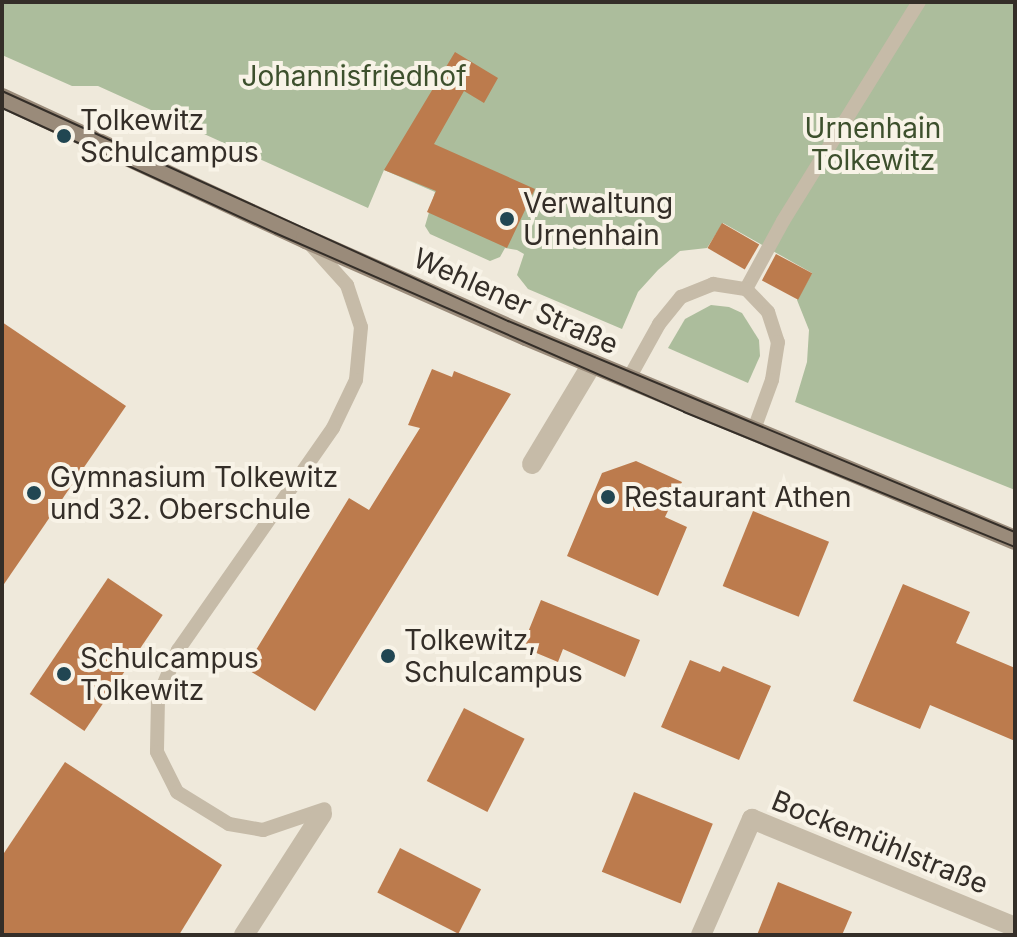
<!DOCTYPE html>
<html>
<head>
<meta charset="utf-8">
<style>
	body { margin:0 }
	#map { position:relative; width:1017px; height:937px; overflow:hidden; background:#efe9db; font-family:Inter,sans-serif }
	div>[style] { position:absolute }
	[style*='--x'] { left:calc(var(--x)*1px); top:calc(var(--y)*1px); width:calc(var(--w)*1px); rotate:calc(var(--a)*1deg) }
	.green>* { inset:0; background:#acbd9c }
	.building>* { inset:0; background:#bc7b4d; transform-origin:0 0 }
	.lane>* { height:14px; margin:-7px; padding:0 7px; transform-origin:7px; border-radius:7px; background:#c6bba8 }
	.street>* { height:20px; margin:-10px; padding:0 10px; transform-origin:10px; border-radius:10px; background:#c6bba8 }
	.secondary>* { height:20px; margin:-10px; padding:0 10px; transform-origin:10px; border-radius:10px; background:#9a8b7a }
	.tram>* { height:2px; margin:-1px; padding:0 1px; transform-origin:1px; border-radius:1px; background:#342e28 }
	.dots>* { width:22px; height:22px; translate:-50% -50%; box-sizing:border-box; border:4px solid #f8f3e7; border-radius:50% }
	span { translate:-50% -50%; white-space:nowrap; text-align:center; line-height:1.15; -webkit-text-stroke:8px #f8f3e7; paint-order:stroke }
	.park-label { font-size:28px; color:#3d502d }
	.poi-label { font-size:28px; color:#342e28 }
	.left { translate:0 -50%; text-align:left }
	.street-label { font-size:28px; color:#342e28 }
	.frame { position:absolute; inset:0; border:4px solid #342e28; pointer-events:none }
</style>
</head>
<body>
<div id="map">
	<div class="green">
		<div style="clip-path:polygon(2px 2px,1015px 2px,1015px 490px,795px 402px,807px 362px,809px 330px,797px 300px,812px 273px,723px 223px,707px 248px,680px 251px,658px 270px,638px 292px,622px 329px,528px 289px,517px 275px,524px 254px,517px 250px,505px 248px,500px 257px,490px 261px,430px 234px,425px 226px,435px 192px,384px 170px,368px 208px,98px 86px,72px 86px,2px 55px)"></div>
		<div style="clip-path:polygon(711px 305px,729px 307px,742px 313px,759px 340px,760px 356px,748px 383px,668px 348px,685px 319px)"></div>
	</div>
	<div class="building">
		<div style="clip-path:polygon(455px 52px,498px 78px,484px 103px,464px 91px,434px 144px,535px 189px,507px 248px,427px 212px,436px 191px,384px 170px)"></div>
		<div style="left:722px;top:223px;width:43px;height:29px;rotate:30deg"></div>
		<div style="left:776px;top:254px;width:41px;height:30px;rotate:28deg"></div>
		<div style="clip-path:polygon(2px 322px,126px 406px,2px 587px)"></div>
		<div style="clip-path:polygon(432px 369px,452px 377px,454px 371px,511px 394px,315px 711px,245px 668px,349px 498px,369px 510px,420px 428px,408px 425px)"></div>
		<div style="clip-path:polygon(636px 461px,682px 482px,665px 517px,687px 527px,658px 596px,567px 556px,602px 473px)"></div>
		<div style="left:753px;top:511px;width:82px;height:81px;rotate:22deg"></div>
		<div style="left:108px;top:578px;width:66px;height:140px;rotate:34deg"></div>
		<div style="clip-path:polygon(903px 584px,970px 612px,956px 643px,1015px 668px,1015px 741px,930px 705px,920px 729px,853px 701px)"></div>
		<div style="clip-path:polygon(541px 600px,640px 640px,625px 677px,563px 649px,558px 662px,522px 647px)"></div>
		<div style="clip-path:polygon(690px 660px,720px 672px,723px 666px,771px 686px,739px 760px,661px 727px)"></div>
		<div style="left:464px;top:708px;width:68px;height:82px;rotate:27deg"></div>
		<div style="clip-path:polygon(65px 762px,222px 865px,179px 935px,2px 935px,2px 856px)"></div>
		<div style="left:634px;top:792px;width:85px;height:86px;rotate:22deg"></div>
		<div style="left:400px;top:848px;width:91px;height:50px;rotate:27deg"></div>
		<div style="clip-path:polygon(778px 882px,852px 912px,842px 935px,757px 935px)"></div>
	</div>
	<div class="lane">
		<div style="--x:311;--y:245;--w:54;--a:48"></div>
		<div style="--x:347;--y:285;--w:44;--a:71.6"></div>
		<div style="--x:361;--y:327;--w:53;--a:95.4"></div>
		<div style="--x:356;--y:380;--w:53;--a:115.6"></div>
		<div style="--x:333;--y:428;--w:271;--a:124.9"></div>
		<div style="--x:178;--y:650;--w:52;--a:112.6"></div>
		<div style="--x:158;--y:698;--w:54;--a:91.1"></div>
		<div style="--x:157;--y:752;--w:45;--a:63.4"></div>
		<div style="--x:177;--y:792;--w:61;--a:31.6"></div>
		<div style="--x:229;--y:824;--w:35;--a:10"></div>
		<div style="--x:263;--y:830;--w:65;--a:-18.7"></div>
		<div style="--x:746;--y:289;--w:77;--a:-61.4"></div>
		<div style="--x:783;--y:221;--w:258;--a:-58.2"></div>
		<div style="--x:628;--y:380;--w:64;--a:-61"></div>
		<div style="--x:659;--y:324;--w:35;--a:-51"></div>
		<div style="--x:681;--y:297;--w:35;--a:-22"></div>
		<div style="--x:713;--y:284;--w:33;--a:9"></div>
		<div style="--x:746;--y:289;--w:32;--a:46"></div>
		<div style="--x:768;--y:312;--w:32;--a:72"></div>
		<div style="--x:778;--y:342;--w:38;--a:99"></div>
		<div style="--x:772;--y:380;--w:55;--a:110.1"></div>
	</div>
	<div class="street">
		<div style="--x:532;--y:464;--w:117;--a:-59"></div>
		<div style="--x:244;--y:935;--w:144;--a:-57.2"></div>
		<div style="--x:701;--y:935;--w:127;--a:-66.3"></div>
		<div style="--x:752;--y:819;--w:284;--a:22.3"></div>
	</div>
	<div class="secondary">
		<div style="--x:2;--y:98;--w:335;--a:24.9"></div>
		<div style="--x:306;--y:239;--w:240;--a:23.8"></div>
		<div style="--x:526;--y:336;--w:530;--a:22.64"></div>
	</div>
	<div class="tram">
		<div style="--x:2;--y:91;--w:556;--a:24.44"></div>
		<div style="--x:508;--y:321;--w:549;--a:22.6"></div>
		<div style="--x:2;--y:108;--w:300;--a:24.6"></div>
		<div style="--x:275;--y:233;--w:446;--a:23.6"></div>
		<div style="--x:684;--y:412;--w:357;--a:22.2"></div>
	</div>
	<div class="dots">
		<div style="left:64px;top:136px;background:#214652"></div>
		<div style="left:507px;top:219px;background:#214652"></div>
		<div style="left:34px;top:493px;background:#214652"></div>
		<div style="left:608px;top:497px;background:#214652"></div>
		<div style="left:388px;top:656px;background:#214652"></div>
		<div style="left:64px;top:674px;background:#214652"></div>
	</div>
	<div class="park-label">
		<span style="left:354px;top:76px">Johannisfriedhof</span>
		<span style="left:873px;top:144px">Urnenhain<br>Tolkewitz</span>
	</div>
	<div class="poi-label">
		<span class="left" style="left:80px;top:136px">Tolkewitz<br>Schulcampus</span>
		<span class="left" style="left:523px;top:219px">Verwaltung<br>Urnenhain</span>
		<span class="left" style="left:50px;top:493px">Gymnasium Tolkewitz<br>und 32. Oberschule</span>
		<span class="left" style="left:624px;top:497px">Restaurant Athen</span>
		<span class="left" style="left:404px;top:656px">Tolkewitz,<br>Schulcampus</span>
		<span class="left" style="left:80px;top:674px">Schulcampus<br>Tolkewitz</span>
	</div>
	<div class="street-label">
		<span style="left:516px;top:301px;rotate:24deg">Wehlener Straße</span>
		<span style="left:880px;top:842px;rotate:22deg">Bockemühlstraße</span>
	</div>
	<div class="frame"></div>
</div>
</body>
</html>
